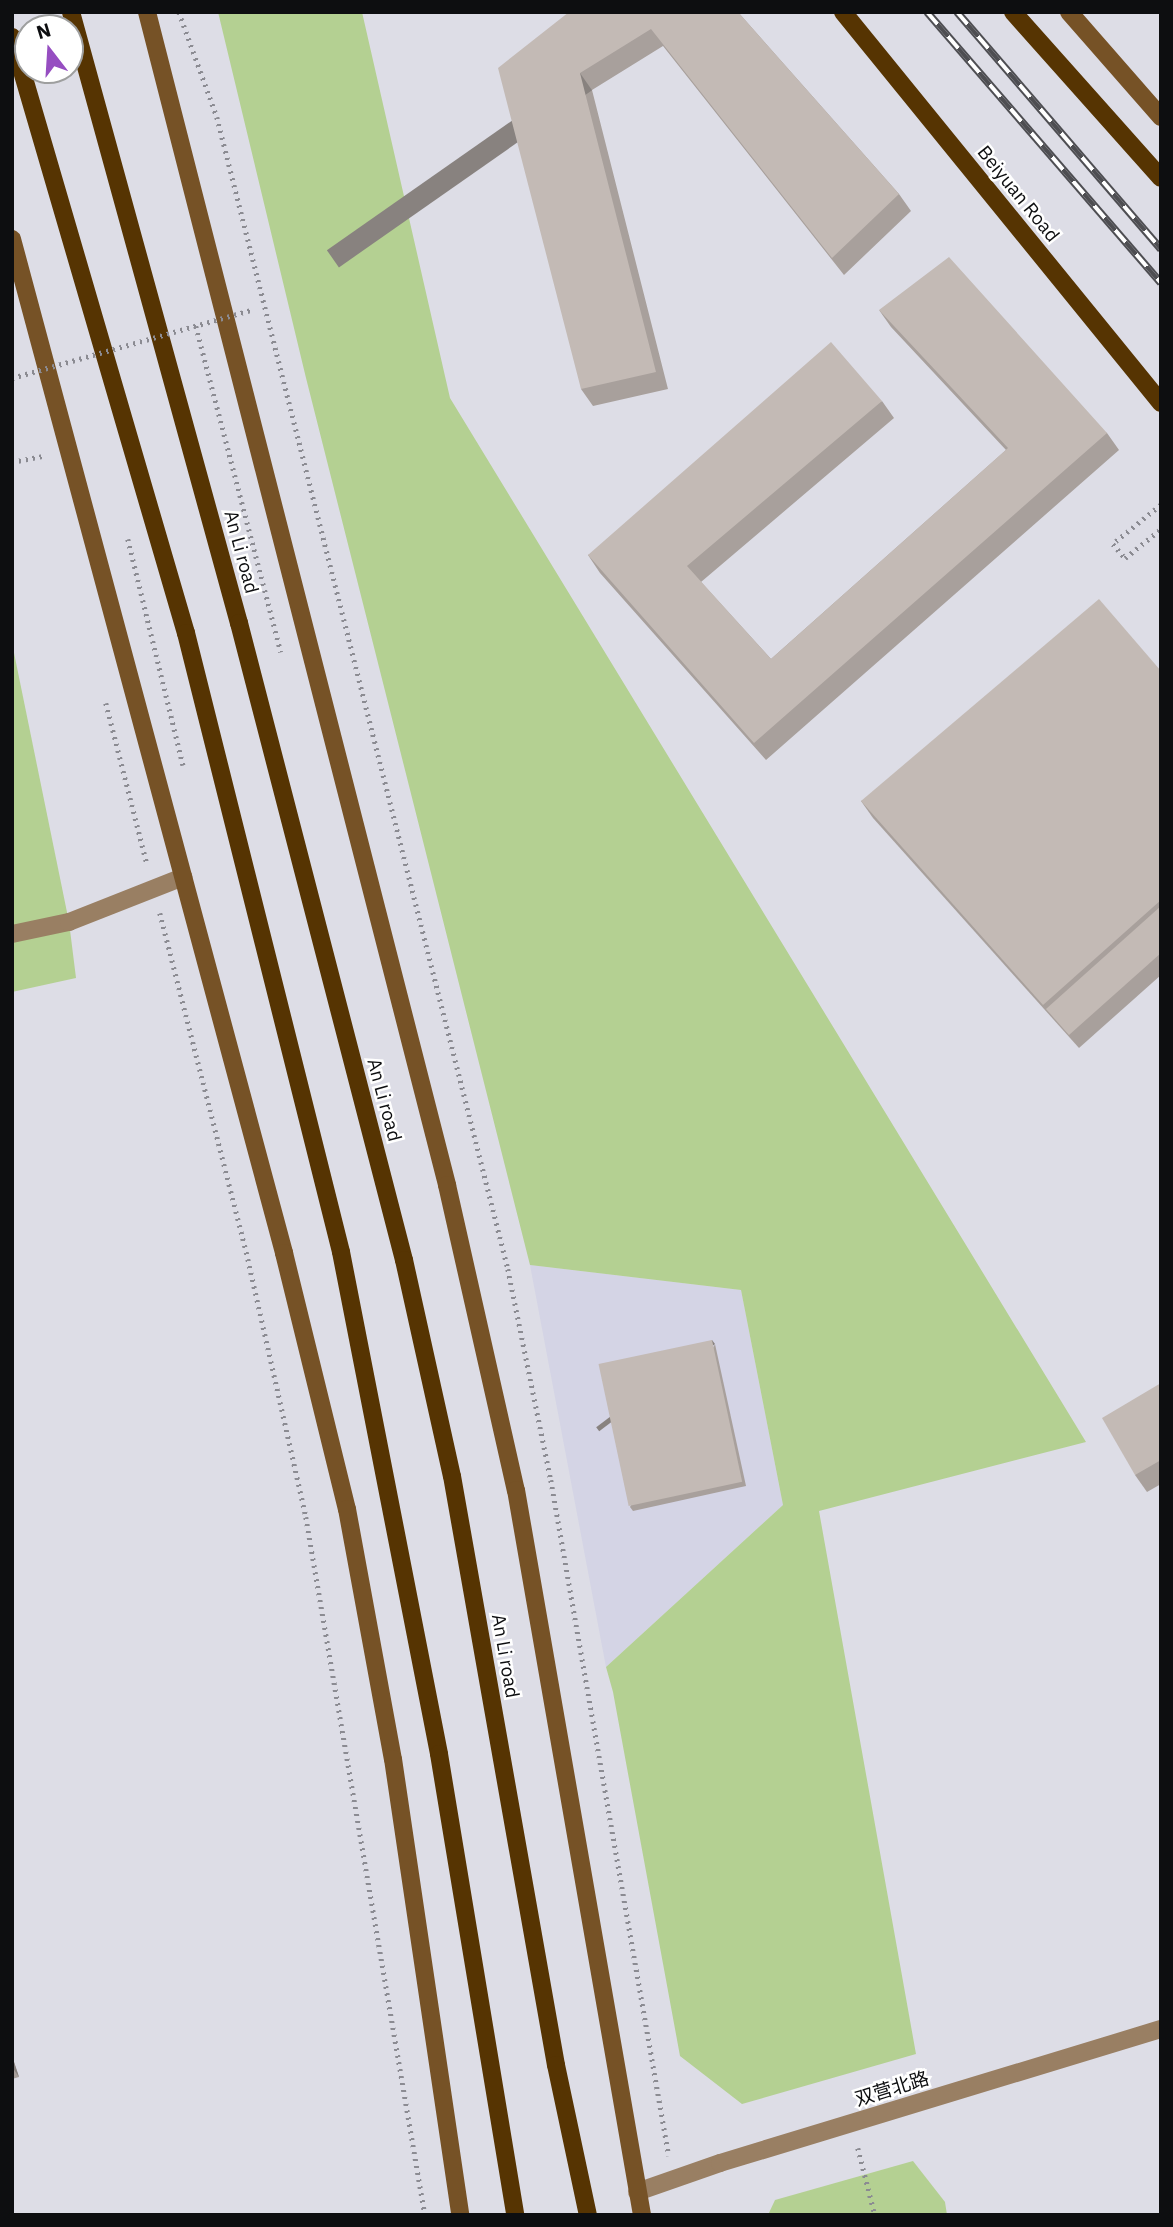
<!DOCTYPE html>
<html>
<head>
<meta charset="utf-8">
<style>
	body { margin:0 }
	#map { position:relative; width:1173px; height:2227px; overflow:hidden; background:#dddde6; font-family:"IBM Plex Sans","Noto Sans SC",sans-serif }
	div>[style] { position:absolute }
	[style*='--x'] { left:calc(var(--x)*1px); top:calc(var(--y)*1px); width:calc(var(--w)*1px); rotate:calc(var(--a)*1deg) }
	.built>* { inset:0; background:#d4d4e5 }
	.green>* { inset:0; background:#b4d092 }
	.path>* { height:4.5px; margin-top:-2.25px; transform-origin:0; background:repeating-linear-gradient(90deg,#8b8b92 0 2px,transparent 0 7px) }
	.lane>* { height:18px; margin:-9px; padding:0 9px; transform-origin:9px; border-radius:9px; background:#997f63 }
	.street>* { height:18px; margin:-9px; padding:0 9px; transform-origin:9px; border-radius:9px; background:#997f63 }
	.secondary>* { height:18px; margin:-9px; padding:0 9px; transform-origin:9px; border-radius:9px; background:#765226 }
	.primary>* { height:18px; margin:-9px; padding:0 9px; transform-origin:9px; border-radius:9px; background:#563402 }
	.rail>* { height:8px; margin-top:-4px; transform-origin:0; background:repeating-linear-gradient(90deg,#fff 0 16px,#4e4e52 0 32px); box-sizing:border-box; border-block:2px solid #4e4e52 }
	.path-bridge>* { height:4.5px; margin-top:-2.25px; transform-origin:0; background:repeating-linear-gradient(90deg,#8b8b92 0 2px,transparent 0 7px) }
	.wall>* { inset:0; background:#a8a09c }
	.shaded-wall>* { inset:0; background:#88827f; transform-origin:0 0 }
	.building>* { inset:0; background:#c3bab5; transform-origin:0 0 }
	span { translate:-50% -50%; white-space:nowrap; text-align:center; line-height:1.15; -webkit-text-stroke:5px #fff; paint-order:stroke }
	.street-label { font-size:19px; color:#0d0e10 }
	.frame { position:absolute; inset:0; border:14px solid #0d0e10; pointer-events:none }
	.north { position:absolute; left:14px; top:14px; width:70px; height:70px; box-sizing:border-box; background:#fff; border:2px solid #9e9f9f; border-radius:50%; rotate:343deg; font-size:19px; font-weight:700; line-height:28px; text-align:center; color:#0d0e10 }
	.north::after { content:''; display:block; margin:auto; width:24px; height:32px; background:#964ec1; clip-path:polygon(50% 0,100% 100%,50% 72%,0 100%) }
</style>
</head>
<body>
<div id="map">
	<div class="built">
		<div style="clip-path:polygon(530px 1265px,741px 1290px,783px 1505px,606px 1667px)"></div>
	</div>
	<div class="green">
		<div style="clip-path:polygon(218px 12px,362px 12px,450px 398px,1086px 1442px,819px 1511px,916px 2054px,742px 2104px,680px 2056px,613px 1692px,606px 1667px,783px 1505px,741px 1290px,530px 1265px,306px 378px)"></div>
		<div style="clip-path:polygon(12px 643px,69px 922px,76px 978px,12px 992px)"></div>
		<div style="clip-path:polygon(913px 2161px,945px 2202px,947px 2215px,768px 2215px,775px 2200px)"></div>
	</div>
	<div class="path">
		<div style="--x:179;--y:12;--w:112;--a:70.1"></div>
		<div style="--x:217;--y:117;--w:1188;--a:75.82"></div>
		<div style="--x:508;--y:1269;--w:215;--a:78.5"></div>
		<div style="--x:551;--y:1480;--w:686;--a:80.1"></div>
		<div style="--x:196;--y:326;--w:337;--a:75.4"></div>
		<div style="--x:12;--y:462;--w:32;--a:-11"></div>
		<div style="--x:1161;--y:505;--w:62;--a:140.9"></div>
		<div style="--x:1113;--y:544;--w:18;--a:49"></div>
		<div style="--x:1125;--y:558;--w:46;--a:-38.9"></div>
		<div style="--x:128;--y:539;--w:233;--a:76.3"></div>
		<div style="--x:106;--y:703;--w:166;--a:75.7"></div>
		<div style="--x:160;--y:913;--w:357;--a:75.7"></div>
		<div style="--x:248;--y:1259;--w:264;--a:77.3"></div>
		<div style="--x:306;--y:1517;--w:708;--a:80.32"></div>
		<div style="--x:858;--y:2148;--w:69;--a:75.8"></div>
	</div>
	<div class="lane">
		<div style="--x:12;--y:934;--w:58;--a:-11.9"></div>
		<div style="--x:69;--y:922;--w:123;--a:-21.5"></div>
	</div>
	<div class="street">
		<div style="--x:637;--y:2192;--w:88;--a:-19.3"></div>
		<div style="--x:720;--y:2163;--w:461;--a:-16.9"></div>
	</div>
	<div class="secondary">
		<div style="--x:147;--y:12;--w:1211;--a:75.65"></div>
		<div style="--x:447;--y:1185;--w:313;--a:77.3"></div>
		<div style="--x:516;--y:1490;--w:736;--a:80.14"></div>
		<div style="--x:1069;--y:12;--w:140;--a:48.8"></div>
		<div style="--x:12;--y:239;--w:1050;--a:74.98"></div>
		<div style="--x:284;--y:1253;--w:264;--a:76.2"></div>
		<div style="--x:347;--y:1509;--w:254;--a:79.6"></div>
		<div style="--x:393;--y:1759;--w:461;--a:81.6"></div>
	</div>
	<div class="primary">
		<div style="--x:71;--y:12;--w:634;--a:74.63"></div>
		<div style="--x:239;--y:623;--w:658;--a:75.48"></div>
		<div style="--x:404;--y:1260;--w:221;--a:77.5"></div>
		<div style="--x:452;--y:1476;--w:598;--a:79.99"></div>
		<div style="--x:556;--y:2065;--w:153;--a:78"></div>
		<div style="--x:843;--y:12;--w:504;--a:50.88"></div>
		<div style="--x:1013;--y:12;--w:222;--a:48.3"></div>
		<div style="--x:12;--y:37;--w:621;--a:73.73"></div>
		<div style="--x:186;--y:633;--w:638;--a:75.94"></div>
		<div style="--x:341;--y:1252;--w:511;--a:78.95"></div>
		<div style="--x:439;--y:1754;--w:467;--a:80.6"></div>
	</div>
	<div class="rail">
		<div style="--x:927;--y:12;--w:358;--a:49.2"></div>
		<div style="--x:957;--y:12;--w:313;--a:49.3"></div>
	</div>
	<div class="path-bridge">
		<div style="--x:12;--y:378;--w:248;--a:-15.9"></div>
	</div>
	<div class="wall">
		<div style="clip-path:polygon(569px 12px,738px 12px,899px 194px,911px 211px,844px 275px,663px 46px,592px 90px,668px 389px,593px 406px,581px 389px)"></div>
		<div style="clip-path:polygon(879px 310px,1107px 433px,1119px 450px,766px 760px,600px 573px,588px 555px,882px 401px,894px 418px,701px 582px,771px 659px,1006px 450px,891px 327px)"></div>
		<div style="clip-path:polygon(1161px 671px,1161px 975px,1079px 1048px,873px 818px,861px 801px)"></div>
		<div style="clip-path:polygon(715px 1344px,746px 1486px,633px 1511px,630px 1507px)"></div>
		<div style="clip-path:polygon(1161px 1383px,1161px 1484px,1147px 1492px,1135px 1475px)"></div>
		<div style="clip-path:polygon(12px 2056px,19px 2077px,12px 2079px)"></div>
	</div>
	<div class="shaded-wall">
		<div style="left:580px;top:73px;width:21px;height:309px;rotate:55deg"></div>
		<div style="left:712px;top:1340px;width:5px;height:145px;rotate:53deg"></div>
		<div style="clip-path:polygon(12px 2056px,19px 2077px,12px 2067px)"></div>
	</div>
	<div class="building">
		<div style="clip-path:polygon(569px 12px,738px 12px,899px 194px,832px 258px,651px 29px,580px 73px,656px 372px,581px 389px,498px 68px)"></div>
		<div style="clip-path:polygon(949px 257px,1107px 433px,754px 743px,588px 555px,831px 342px,882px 401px,687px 566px,771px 659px,1008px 448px,879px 310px)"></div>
		<div style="clip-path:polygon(1099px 599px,1161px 671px,1161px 900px,1043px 1005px,861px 801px)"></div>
		<div style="clip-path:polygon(1161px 906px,1161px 953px,1069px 1035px,1046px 1009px)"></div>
		<div style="left:712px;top:1340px;width:145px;height:116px;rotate:78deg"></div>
		<div style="clip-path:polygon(1161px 1383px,1161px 1460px,1135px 1475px,1102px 1418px)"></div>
	</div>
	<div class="street-label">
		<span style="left:1018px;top:194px;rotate:51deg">Beiyuan Road</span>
		<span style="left:241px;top:552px;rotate:75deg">An Li road</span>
		<span style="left:384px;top:1100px;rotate:75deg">An Li road</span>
		<span style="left:505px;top:1656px;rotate:80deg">An Li road</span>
		<span style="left:892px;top:2089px;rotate:-17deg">双营北路</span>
	</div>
	<div class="frame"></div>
	<div class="north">N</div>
</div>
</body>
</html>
